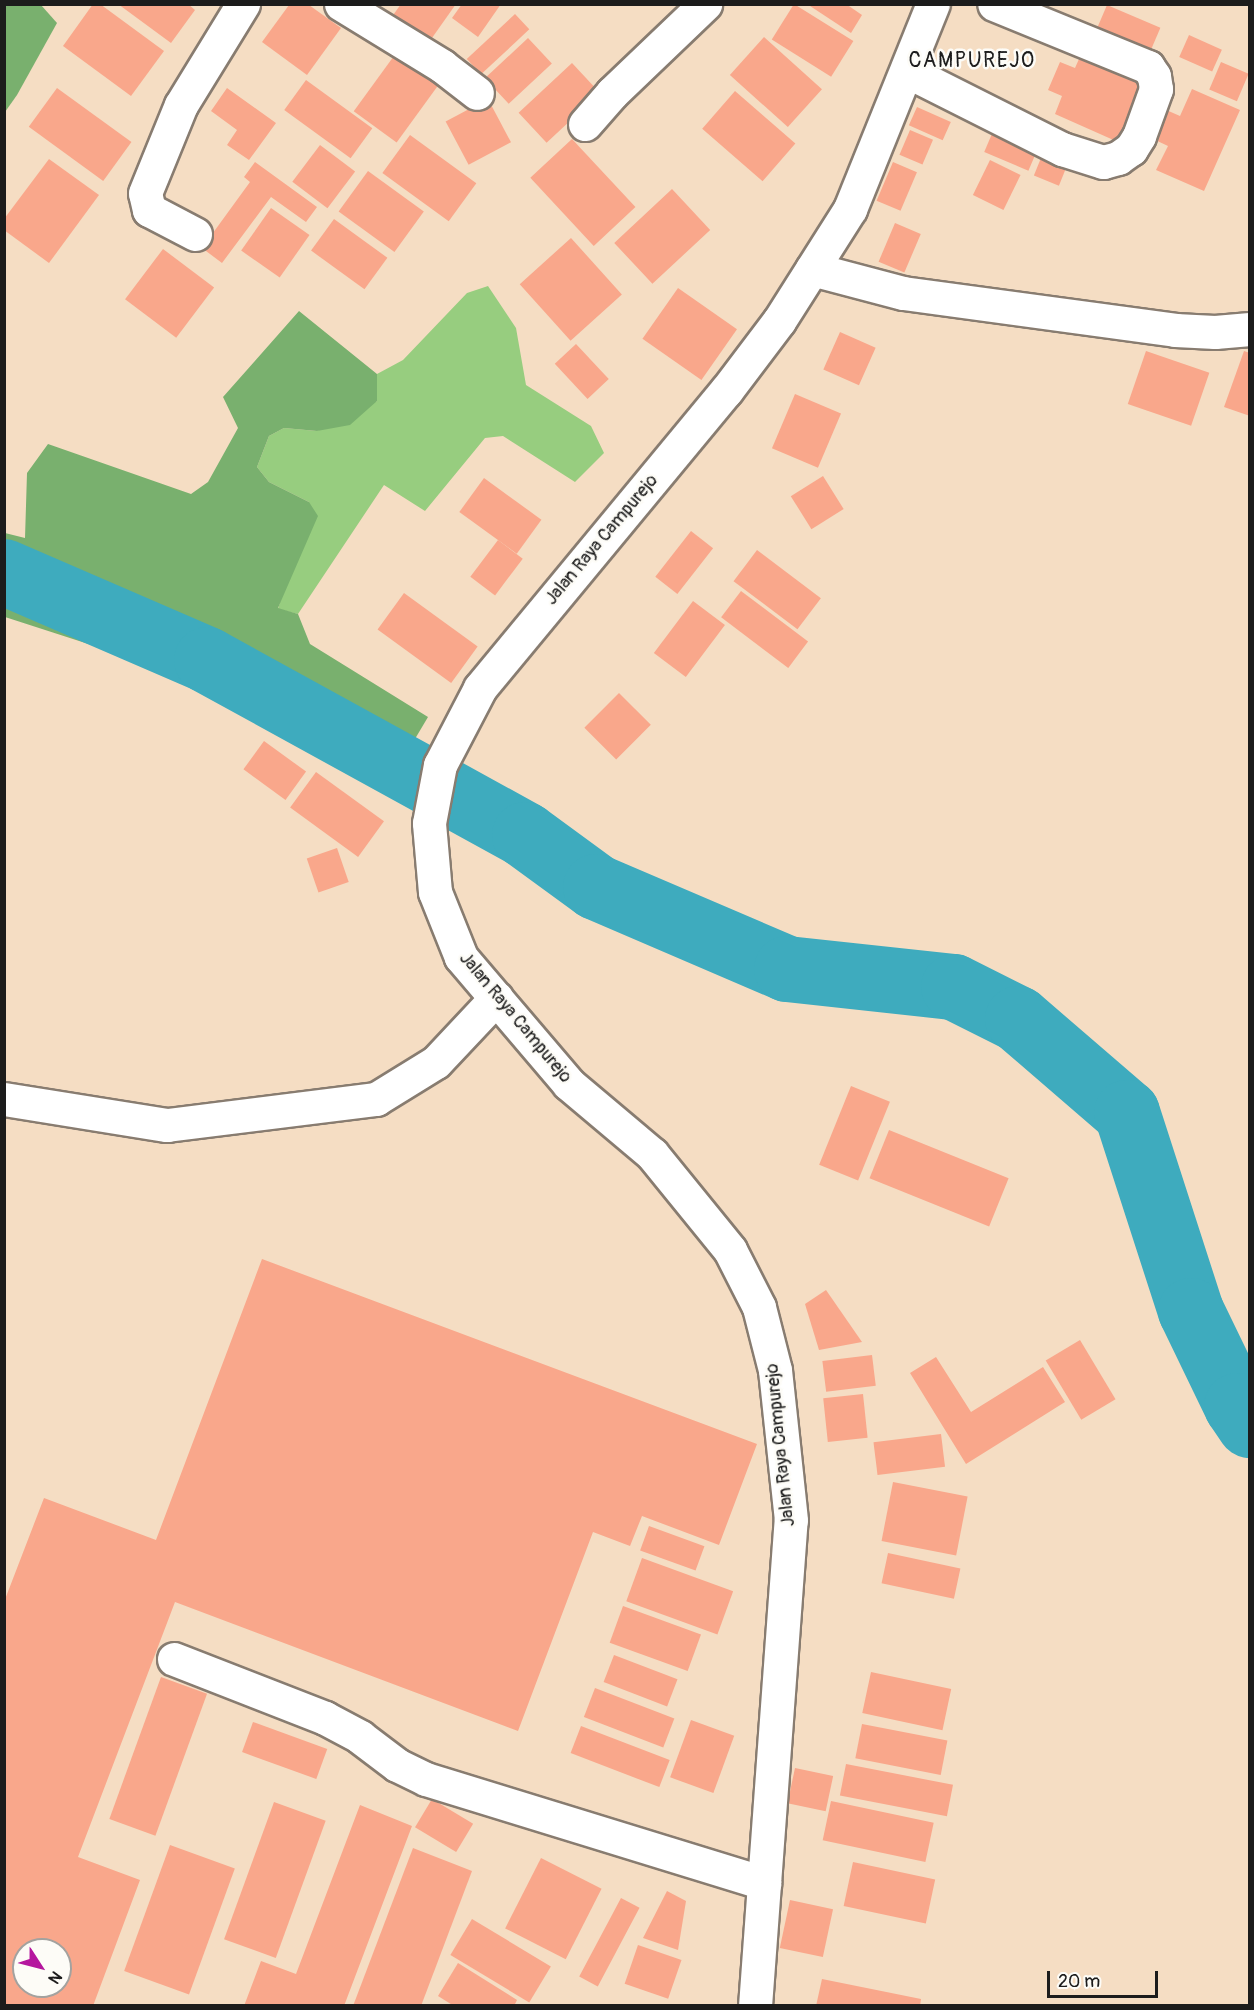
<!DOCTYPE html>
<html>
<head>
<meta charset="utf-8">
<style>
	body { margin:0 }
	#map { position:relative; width:1254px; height:2010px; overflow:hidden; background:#f5ddc3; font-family:Pangolin,sans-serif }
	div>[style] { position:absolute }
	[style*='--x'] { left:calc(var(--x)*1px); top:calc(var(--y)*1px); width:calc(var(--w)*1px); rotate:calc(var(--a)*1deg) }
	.green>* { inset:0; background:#97cd7f }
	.forest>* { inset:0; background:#79b06e }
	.river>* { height:66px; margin:-33px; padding:0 33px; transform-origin:33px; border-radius:33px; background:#3eabbe }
	.building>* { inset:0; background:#f9a78b; transform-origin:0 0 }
	.roads { filter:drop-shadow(2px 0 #887c70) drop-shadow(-2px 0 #887c70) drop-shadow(0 2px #887c70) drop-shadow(0 -2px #887c70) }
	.minor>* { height:33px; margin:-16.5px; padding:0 16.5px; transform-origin:16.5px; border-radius:16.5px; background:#fff }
	.major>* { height:33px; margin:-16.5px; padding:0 16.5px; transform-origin:16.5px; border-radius:16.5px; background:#fff }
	span { translate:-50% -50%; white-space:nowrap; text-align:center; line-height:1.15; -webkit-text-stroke:5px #fdfcf7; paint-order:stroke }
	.street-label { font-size:18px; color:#1c1c1c }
	.quarter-label { font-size:21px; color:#1c1c1c; letter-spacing:1.5px }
	.frame { position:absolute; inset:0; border:6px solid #1c1c1c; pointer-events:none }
	.north { position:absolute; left:12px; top:1938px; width:60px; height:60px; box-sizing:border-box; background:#fdfcf7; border:2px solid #a3a29f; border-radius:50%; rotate:126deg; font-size:16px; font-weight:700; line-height:24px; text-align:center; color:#1c1c1c }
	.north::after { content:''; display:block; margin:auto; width:21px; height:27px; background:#b5179e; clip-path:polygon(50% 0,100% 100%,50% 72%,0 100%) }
	.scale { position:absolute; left:1047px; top:1971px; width:111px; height:27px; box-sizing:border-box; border:3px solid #1c1c1c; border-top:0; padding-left:8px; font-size:18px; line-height:21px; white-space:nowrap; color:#1c1c1c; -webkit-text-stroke:4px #fdfcf7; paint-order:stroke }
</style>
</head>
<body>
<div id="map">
	<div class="green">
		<div style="clip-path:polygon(488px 286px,516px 328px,526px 385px,591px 426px,604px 453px,575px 482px,503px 436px,485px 438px,425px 511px,384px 485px,298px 614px,278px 609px,309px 502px,269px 482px,257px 467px,269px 436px,284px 428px,317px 431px,377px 401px,377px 374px,403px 360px,467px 293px)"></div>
	</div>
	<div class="forest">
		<div style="clip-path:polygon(5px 4px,41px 5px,57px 23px,17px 95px,5px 112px)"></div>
		<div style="clip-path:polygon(299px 311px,377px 374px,377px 401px,350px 425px,317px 431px,284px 428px,269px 436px,257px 467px,269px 482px,309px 502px,318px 516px,278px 608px,298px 614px,310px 644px,428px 717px,390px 781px,277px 715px,252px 717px,144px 662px,5px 617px,5px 533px,25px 538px,27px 473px,48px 444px,191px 494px,208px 482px,238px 428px,223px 397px)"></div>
	</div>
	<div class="river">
		<div style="--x:4;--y:572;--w:221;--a:23.4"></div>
		<div style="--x:207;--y:660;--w:363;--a:28.8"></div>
		<div style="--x:525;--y:835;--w:88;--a:36.2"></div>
		<div style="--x:596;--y:887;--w:208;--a:23.2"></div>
		<div style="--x:787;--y:969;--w:168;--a:6.2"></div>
		<div style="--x:954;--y:987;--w:72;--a:26.6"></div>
		<div style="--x:1018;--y:1019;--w:144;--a:40.8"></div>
		<div style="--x:1127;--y:1113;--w:208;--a:72.1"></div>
		<div style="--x:1191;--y:1311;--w:106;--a:64.2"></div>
		<div style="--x:1237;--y:1406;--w:23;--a:56"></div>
	</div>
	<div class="building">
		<div style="clip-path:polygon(93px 4px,100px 4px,164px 51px,131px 96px,63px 46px)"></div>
		<div style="clip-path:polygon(118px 4px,188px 4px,195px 10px,171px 43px)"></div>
		<div style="clip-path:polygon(401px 4px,456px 4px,427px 45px,391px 18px)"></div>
		<div style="clip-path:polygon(462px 4px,501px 4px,478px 37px,452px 18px)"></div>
		<div style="left:794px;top:4px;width:70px;height:42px;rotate:32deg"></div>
		<div style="clip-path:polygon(807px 4px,846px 4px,862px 15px,851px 33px)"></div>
		<div style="clip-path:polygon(289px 5px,309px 5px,341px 28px,307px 75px,262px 42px)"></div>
		<div style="left:1107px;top:5px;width:58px;height:30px;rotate:23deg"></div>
		<div style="left:515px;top:14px;width:21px;height:66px;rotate:47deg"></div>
		<div style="left:1189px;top:35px;width:36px;height:24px;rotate:24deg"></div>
		<div style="left:764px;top:37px;width:78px;height:51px;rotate:42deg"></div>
		<div style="left:528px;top:38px;width:35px;height:59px;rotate:47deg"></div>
		<div style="left:399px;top:49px;width:53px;height:77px;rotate:36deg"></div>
		<div style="clip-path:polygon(1083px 50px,1146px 78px,1118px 142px,1055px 114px,1062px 96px,1048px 90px,1060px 62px,1075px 68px)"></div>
		<div style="left:1221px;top:62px;width:30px;height:30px;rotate:23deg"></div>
		<div style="left:572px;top:63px;width:41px;height:73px;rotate:47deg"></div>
		<div style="left:306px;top:80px;width:82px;height:37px;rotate:36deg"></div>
		<div style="left:57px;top:88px;width:92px;height:48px;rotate:36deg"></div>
		<div style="clip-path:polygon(227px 88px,276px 123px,249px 160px,227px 145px,237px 130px,211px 111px)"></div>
		<div style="clip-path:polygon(1192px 89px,1240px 110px,1204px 191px,1156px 170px,1168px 146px,1151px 138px,1164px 109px,1180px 116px)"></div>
		<div style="left:735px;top:91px;width:80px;height:50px;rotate:41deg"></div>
		<div style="left:488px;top:99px;width:49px;height:48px;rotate:62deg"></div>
		<div style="left:917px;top:107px;width:37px;height:20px;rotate:24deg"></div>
		<div style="left:994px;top:129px;width:48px;height:25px;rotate:23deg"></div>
		<div style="left:910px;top:130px;width:25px;height:27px;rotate:23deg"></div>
		<div style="left:410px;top:135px;width:82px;height:47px;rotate:36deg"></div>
		<div style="left:572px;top:139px;width:93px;height:57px;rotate:47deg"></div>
		<div style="left:320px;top:145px;width:44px;height:46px;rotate:37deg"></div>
		<div style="left:1041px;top:158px;width:27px;height:19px;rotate:22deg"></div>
		<div style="clip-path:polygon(49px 159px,99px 195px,49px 263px,4px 230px,4px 219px)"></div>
		<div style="left:990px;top:160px;width:34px;height:39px;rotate:26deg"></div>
		<div style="clip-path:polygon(255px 162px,317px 207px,306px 222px,271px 197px,222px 263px,202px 248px,250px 182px,244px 177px)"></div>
		<div style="left:893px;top:162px;width:26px;height:42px;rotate:23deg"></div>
		<div style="left:368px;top:171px;width:69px;height:50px;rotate:36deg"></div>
		<div style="left:672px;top:189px;width:56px;height:79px;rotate:47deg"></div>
		<div style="left:271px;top:208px;width:47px;height:52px;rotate:35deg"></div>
		<div style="left:334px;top:219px;width:66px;height:39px;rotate:36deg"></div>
		<div style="left:895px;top:223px;width:28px;height:42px;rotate:23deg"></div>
		<div style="left:571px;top:238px;width:76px;height:69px;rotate:48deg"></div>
		<div style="left:163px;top:249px;width:64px;height:63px;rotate:37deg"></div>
		<div style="left:678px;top:288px;width:72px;height:62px;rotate:35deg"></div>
		<div style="left:840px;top:332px;width:39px;height:41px;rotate:24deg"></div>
		<div style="left:576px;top:344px;width:48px;height:29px;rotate:47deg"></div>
		<div style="left:1146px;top:351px;width:67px;height:56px;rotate:19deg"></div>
		<div style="clip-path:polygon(1244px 351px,1250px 353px,1250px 416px,1224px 407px)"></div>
		<div style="left:795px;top:394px;width:50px;height:59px;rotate:23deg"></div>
		<div style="left:823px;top:476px;width:39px;height:38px;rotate:58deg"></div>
		<div style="left:484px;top:478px;width:71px;height:42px;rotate:36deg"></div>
		<div style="left:691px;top:531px;width:28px;height:58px;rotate:38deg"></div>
		<div style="left:498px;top:540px;width:31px;height:46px;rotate:37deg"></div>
		<div style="left:757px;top:550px;width:80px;height:39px;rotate:37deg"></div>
		<div style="left:741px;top:591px;width:84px;height:33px;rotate:37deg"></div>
		<div style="left:404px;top:593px;width:91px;height:45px;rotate:36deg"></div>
		<div style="left:693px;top:601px;width:40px;height:65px;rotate:37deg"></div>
		<div style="left:619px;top:693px;width:45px;height:49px;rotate:45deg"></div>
		<div style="left:264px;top:741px;width:52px;height:35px;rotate:36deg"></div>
		<div style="left:316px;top:772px;width:84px;height:44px;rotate:36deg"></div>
		<div style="left:337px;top:848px;width:36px;height:32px;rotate:71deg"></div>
		<div style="left:851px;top:1086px;width:42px;height:85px;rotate:22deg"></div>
		<div style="left:889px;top:1130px;width:129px;height:52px;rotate:22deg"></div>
		<div style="clip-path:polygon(evenodd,262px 1259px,757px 1444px,719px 1545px,642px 1516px,630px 1546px,593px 1532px,518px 1731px,175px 1602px,78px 1857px,140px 1880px,93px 2006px,4px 2006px,4px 1602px,44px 1498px,156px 1540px,262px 1259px,24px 1950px,60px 1950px,60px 1986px,24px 1986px,24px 1950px)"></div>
		<div style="clip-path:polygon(826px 1290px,862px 1342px,819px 1350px,805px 1304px)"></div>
		<div style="left:1080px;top:1340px;width:69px;height:40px;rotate:59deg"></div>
		<div style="left:872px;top:1355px;width:31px;height:50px;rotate:83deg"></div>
		<div style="clip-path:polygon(936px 1357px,971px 1412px,1043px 1367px,1065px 1402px,966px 1464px,910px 1373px)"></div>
		<div style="left:863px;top:1394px;width:44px;height:40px;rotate:84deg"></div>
		<div style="left:941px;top:1434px;width:33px;height:68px;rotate:83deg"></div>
		<div style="left:893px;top:1482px;width:76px;height:60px;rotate:11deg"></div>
		<div style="left:649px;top:1526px;width:59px;height:26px;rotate:20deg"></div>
		<div style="left:888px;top:1553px;width:74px;height:31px;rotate:12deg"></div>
		<div style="left:642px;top:1558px;width:97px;height:46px;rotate:20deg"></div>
		<div style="left:623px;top:1606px;width:83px;height:39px;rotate:20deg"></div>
		<div style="left:614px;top:1655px;width:68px;height:29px;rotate:21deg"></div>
		<div style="left:871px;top:1672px;width:82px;height:42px;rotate:12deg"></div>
		<div style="left:161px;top:1677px;width:49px;height:151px;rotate:20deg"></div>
		<div style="left:595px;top:1688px;width:85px;height:31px;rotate:21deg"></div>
		<div style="left:691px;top:1720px;width:46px;height:61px;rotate:20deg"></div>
		<div style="left:253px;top:1722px;width:79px;height:32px;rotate:20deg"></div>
		<div style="left:862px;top:1724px;width:87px;height:35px;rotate:11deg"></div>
		<div style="left:581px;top:1726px;width:95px;height:29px;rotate:21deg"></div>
		<div style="left:846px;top:1764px;width:109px;height:32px;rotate:11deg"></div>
		<div style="left:795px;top:1768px;width:39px;height:36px;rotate:12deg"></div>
		<div style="left:432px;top:1799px;width:48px;height:33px;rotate:31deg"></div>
		<div style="left:831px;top:1801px;width:105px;height:40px;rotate:12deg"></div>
		<div style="left:274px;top:1802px;width:55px;height:146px;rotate:20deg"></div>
		<div style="clip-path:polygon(360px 1805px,412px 1826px,344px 2006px,244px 2006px,261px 1961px,296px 1974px)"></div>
		<div style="left:170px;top:1845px;width:69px;height:134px;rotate:20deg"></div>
		<div style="clip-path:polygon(413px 1848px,472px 1871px,421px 2006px,353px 2006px)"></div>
		<div style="left:541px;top:1858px;width:68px;height:79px;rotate:27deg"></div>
		<div style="left:853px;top:1862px;width:84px;height:45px;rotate:12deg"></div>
		<div style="clip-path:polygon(667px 1891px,686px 1901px,678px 1950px,643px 1938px)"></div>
		<div style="left:621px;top:1898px;width:21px;height:89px;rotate:28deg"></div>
		<div style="left:790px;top:1900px;width:44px;height:49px;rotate:12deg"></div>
		<div style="left:472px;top:1919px;width:92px;height:42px;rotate:31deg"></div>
		<div style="left:638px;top:1945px;width:46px;height:41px;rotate:19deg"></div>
		<div style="clip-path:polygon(458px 1963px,517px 2000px,514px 2006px,454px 2006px,438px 1996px)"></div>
		<div style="clip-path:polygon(822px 1979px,921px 1999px,920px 2006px,816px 2006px)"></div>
	</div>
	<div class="roads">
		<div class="minor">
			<div style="--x:341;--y:4;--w:119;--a:31.5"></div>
			<div style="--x:442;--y:66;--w:44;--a:37.6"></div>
			<div style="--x:907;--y:71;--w:174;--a:26.7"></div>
			<div style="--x:1062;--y:149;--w:43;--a:17.6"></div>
			<div style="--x:1103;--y:162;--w:16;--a:-15"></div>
			<div style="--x:1118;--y:158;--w:16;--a:-35"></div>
			<div style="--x:1131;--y:149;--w:15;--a:-58"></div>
			<div style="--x:1139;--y:136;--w:50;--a:-70.1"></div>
			<div style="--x:1156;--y:89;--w:13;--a:-99"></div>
			<div style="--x:1154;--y:76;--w:11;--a:-124"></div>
			<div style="--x:1148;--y:67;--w:166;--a:-157.8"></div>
			<div style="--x:585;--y:124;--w:41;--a:-48.9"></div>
			<div style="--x:612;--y:93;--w:129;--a:-43.7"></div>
			<div style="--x:195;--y:234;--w:52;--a:-152.4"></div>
			<div style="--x:149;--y:210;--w:17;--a:-103"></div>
			<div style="--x:145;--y:193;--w:95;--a:-67.8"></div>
			<div style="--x:181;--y:105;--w:119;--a:-58.5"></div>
			<div style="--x:812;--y:269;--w:94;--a:14.8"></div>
			<div style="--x:903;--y:293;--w:275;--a:7.7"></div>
			<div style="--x:1175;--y:330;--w:40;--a:2.9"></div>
			<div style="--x:1215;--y:332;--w:35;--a:-5"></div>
			<div style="--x:4;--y:1099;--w:165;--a:9.1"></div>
			<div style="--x:167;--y:1125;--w:211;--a:-7.1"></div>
			<div style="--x:376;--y:1099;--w:70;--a:-31.7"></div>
			<div style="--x:436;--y:1062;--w:88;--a:-46.8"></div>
			<div style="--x:174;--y:1659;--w:162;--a:21.3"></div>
			<div style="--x:325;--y:1718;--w:40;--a:28"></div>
			<div style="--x:360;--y:1737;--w:46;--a:37.1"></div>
			<div style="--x:397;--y:1765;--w:32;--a:26"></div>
			<div style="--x:426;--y:1779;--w:354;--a:17.1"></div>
		</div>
		<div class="major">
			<div style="--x:755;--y:2006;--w:487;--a:-85.8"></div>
			<div style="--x:791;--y:1520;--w:151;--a:-96.1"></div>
			<div style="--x:775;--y:1370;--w:65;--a:-104.3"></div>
			<div style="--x:759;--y:1307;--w:64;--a:-117"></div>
			<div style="--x:730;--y:1250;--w:124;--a:-129.1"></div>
			<div style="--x:652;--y:1154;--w:109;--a:-139.9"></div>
			<div style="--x:569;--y:1084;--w:167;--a:-130.4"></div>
			<div style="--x:461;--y:957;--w:70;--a:-111.8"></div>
			<div style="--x:435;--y:892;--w:69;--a:-95"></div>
			<div style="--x:429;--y:823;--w:59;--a:-79.3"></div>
			<div style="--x:440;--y:765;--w:87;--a:-62.5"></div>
			<div style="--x:480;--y:688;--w:386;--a:-50.4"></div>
			<div style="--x:726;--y:391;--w:88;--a:-52.9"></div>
			<div style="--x:779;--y:321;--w:133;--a:-57.6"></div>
			<div style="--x:850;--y:209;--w:221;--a:-68"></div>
		</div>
	</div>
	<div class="street-label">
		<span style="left:602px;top:540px;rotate:-50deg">Jalan Raya Campurejo</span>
		<span style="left:515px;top:1018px;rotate:50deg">Jalan Raya Campurejo</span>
		<span style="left:781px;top:1445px;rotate:-96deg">Jalan Raya Campurejo</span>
	</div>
	<div class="quarter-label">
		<span style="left:972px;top:61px">CAMPUREJO</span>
	</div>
	<div class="frame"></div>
	<div class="north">N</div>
	<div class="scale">20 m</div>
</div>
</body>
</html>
